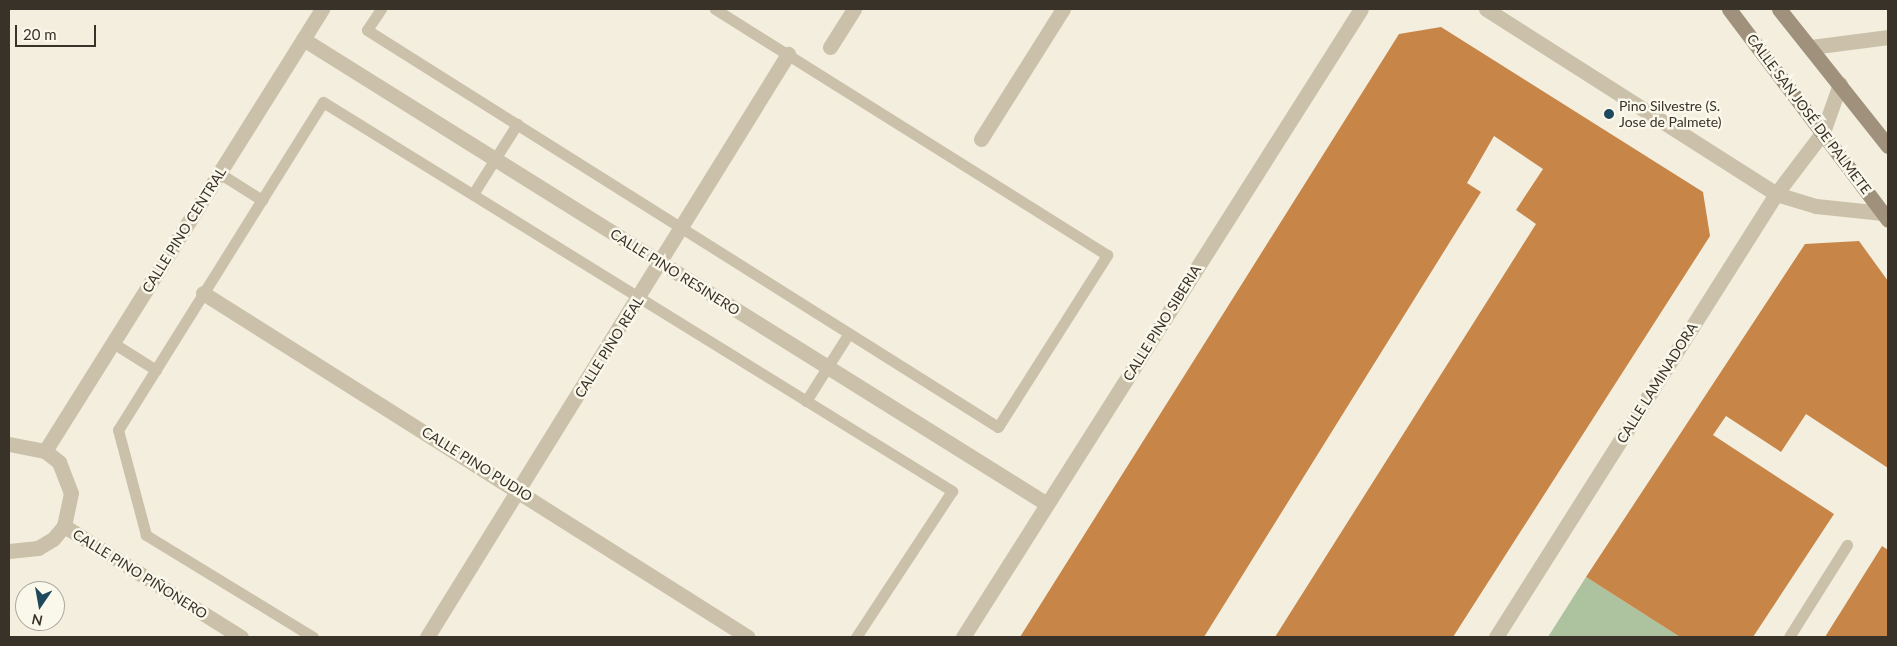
<!DOCTYPE html>
<html>
<head>
<meta charset="utf-8">
<style>
	body { margin:0 }
	#map { position:relative; width:1897px; height:646px; overflow:hidden; background:#f3eede; font-family:Lato,sans-serif }
	div>[style] { position:absolute }
	[style*='--x'] { left:calc(var(--x)*1px); top:calc(var(--y)*1px); width:calc(var(--w)*1px); rotate:calc(var(--a)*1deg) }
	.green>* { inset:0; background:#adc29e }
	.building>* { inset:0; background:#c78648 }
	.lane>* { height:11px; margin:-5.5px; padding:0 5.5px; transform-origin:5.5px; border-radius:5.5px; background:#cbc1aa }
	.street>* { height:15px; margin:-7.5px; padding:0 7.5px; transform-origin:7.5px; border-radius:7.5px; background:#cbc1aa }
	.secondary>* { height:15px; margin:-7.5px; padding:0 7.5px; transform-origin:7.5px; border-radius:7.5px; background:#9f917b }
	.dots>* { width:14px; height:14px; translate:-50% -50%; box-sizing:border-box; border:2px solid #faf7eb; border-radius:50% }
	span { translate:-50% -50%; white-space:nowrap; text-align:center; line-height:1.15; -webkit-text-stroke:5px #faf7eb; paint-order:stroke }
	.poi-label { font-size:14px; color:#393229 }
	.left { translate:0 -50%; text-align:left }
	.street-label { font-size:14px; color:#393229 }
	.frame { position:absolute; inset:0; border:10px solid #393229; pointer-events:none }
	.north { position:absolute; left:15px; top:581px; width:50px; height:50px; box-sizing:border-box; background:#faf7eb; border:1px solid #ada89d; border-radius:50%; rotate:192deg; font-size:14px; font-weight:700; line-height:20px; text-align:center; color:#393229 }
	.north::after { content:''; display:block; margin:auto; width:18px; height:22px; background:#1e485b; clip-path:polygon(50% 0,100% 100%,50% 72%,0 100%) }
	.scale { position:absolute; left:15px; top:25px; width:81px; height:22px; box-sizing:border-box; border:2px solid #393229; border-top:0; padding-left:6px; font-size:15px; line-height:18px; white-space:nowrap; color:#393229; -webkit-text-stroke:4px #faf7eb; paint-order:stroke }
</style>
</head>
<body>
<div id="map">
	<div class="green">
		<div style="clip-path:polygon(1586px 577px,1680px 637px,1548px 637px)"></div>
	</div>
	<div class="building">
		<div style="clip-path:polygon(1441px 27px,1703px 192px,1710px 236px,1453px 637px,1275px 637px,1536px 224px,1516px 210px,1543px 169px,1494px 136px,1467px 183px,1481px 192px,1204px 637px,1020px 637px,1399px 34px)"></div>
		<div style="clip-path:polygon(1859px 241px,1888px 281px,1888px 468px,1806px 414px,1781px 452px,1726px 416px,1713px 435px,1834px 514px,1753px 637px,1680px 637px,1586px 577px,1805px 244px)"></div>
		<div style="clip-path:polygon(1882px 546px,1888px 550px,1888px 637px,1825px 637px)"></div>
	</div>
	<div class="lane">
		<div style="--x:381;--y:9;--w:25;--a:124"></div>
		<div style="--x:367;--y:30;--w:745;--a:32.18"></div>
		<div style="--x:998;--y:427;--w:204;--a:-57.6"></div>
		<div style="--x:1107;--y:255;--w:463;--a:-147.9"></div>
		<div style="--x:219;--y:173;--w:51;--a:32.1"></div>
		<div style="--x:473;--y:194;--w:83;--a:-57.8"></div>
		<div style="--x:113;--y:343;--w:51;--a:32.1"></div>
		<div style="--x:806;--y:401;--w:80;--a:-57.7"></div>
		<div style="--x:313;--y:637;--w:196;--a:-148.6"></div>
		<div style="--x:146;--y:535;--w:109;--a:-104.9"></div>
		<div style="--x:118;--y:430;--w:387;--a:-58"></div>
		<div style="--x:323;--y:102;--w:740;--a:31.73"></div>
		<div style="--x:952;--y:491;--w:175;--a:123.3"></div>
		<div style="--x:1789;--y:637;--w:109;--a:-57.8"></div>
	</div>
	<div class="street">
		<div style="--x:1486;--y:9;--w:344;--a:32.5"></div>
		<div style="--x:1776;--y:194;--w:42;--a:16.7"></div>
		<div style="--x:1816;--y:206;--w:67;--a:6"></div>
		<div style="--x:303;--y:39;--w:877;--a:32.01"></div>
		<div style="--x:830;--y:47;--w:45;--a:-57.7"></div>
		<div style="--x:1811;--y:47;--w:78;--a:-7.4"></div>
		<div style="--x:981;--y:139;--w:154;--a:-57.8"></div>
		<div style="--x:203;--y:293;--w:644;--a:32.26"></div>
		<div style="--x:9;--y:444;--w:37;--a:11"></div>
		<div style="--x:45;--y:451;--w:18;--a:38"></div>
		<div style="--x:59;--y:462;--w:33;--a:69"></div>
		<div style="--x:71;--y:493;--w:34;--a:102"></div>
		<div style="--x:64;--y:526;--w:17;--a:130"></div>
		<div style="--x:53;--y:539;--w:17;--a:149"></div>
		<div style="--x:38;--y:548;--w:29;--a:174"></div>
		<div style="--x:45;--y:451;--w:522;--a:-57.92"></div>
		<div style="--x:64;--y:526;--w:209;--a:32.1"></div>
		<div style="--x:427;--y:637;--w:686;--a:-58.23"></div>
		<div style="--x:963;--y:637;--w:743;--a:-57.64"></div>
		<div style="--x:1496;--y:637;--w:524;--a:-57.7"></div>
		<div style="--x:1776;--y:194;--w:78;--a:-52.8"></div>
		<div style="--x:1823;--y:132;--w:51;--a:-70.5"></div>
	</div>
	<div class="secondary">
		<div style="--x:1729;--y:9;--w:264;--a:53"></div>
		<div style="--x:1779;--y:9;--w:175;--a:51.5"></div>
	</div>
	<div class="dots">
		<div style="left:1609px;top:114px;background:#1e485b"></div>
	</div>
	<div class="poi-label">
		<span class="left" style="left:1619px;top:114px">Pino Silvestre (S.<br>Jose de Palmete)</span>
	</div>
	<div class="street-label">
		<span style="left:1809px;top:114px;rotate:53deg">CALLE SAN JOSÉ DE PALMETE</span>
		<span style="left:184px;top:230px;rotate:-58deg">CALLE PINO CENTRAL</span>
		<span style="left:675px;top:272px;rotate:32deg">CALLE PINO RESINERO</span>
		<span style="left:1162px;top:323px;rotate:-58deg">CALLE PINO SIBERIA</span>
		<span style="left:609px;top:347px;rotate:-58deg">CALLE PINO REAL</span>
		<span style="left:1657px;top:383px;rotate:-58deg">CALLE LAMINADORA</span>
		<span style="left:477px;top:464px;rotate:32deg">CALLE PINO PUDIO</span>
		<span style="left:140px;top:574px;rotate:32deg">CALLE PINO PIÑONERO</span>
	</div>
	<div class="frame"></div>
	<div class="north">N</div>
	<div class="scale">20 m</div>
</div>
</body>
</html>
